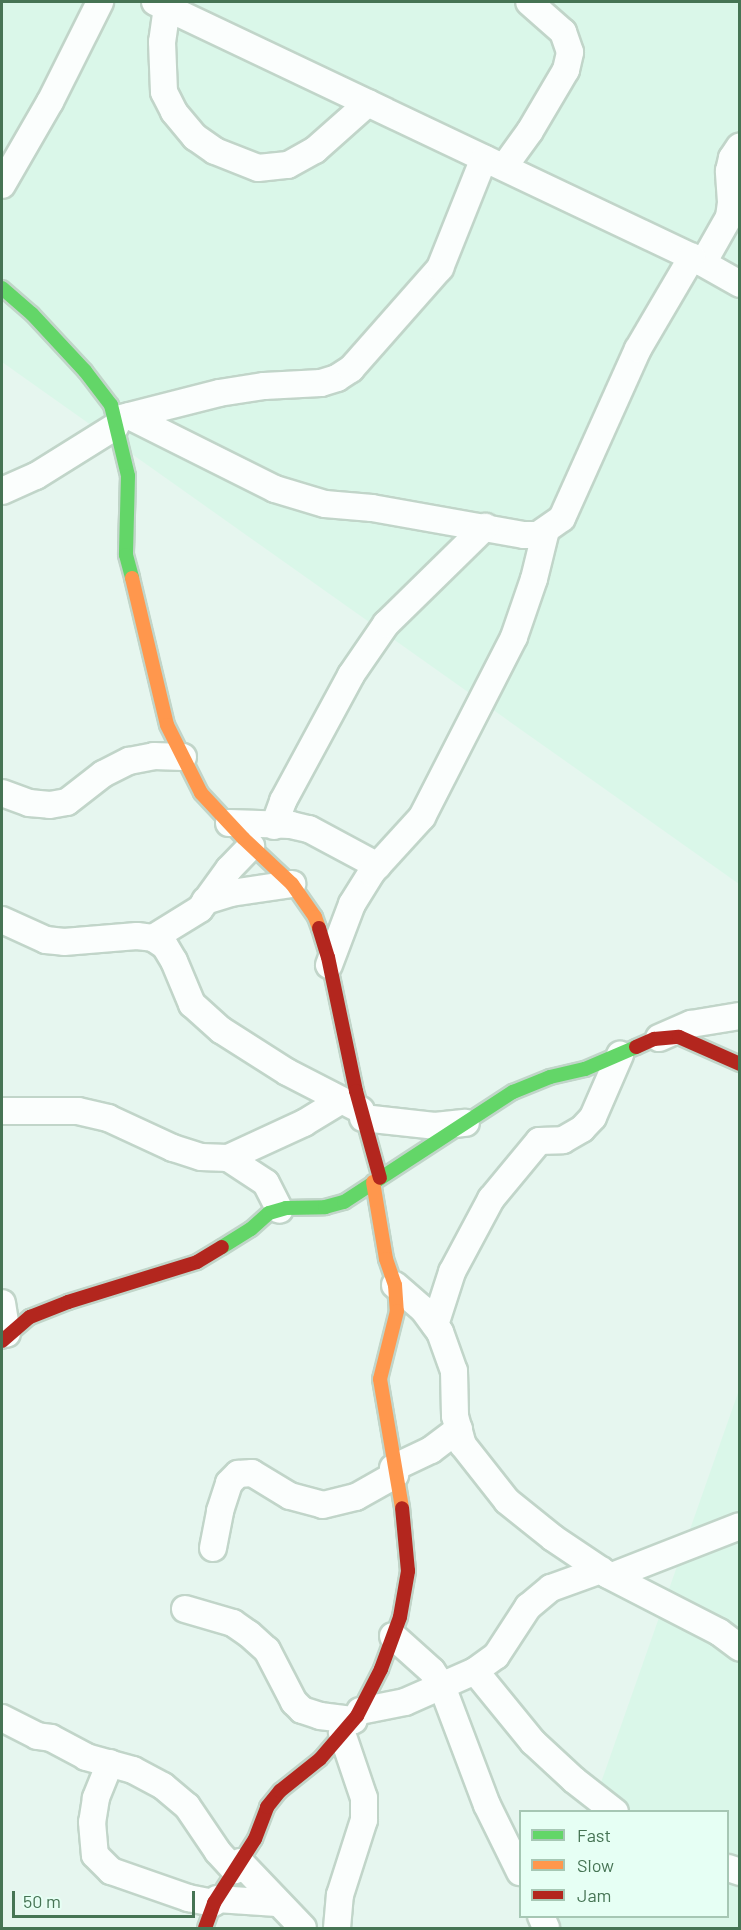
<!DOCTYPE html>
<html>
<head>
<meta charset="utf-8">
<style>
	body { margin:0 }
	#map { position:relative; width:741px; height:1930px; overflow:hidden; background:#e6f6ef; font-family:Barlow,sans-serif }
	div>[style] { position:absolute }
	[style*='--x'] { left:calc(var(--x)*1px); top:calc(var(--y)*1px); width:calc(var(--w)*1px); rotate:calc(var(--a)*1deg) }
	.residential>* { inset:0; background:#daf7e9 }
	.roads { filter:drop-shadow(2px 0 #c1d5c9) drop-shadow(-2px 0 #c1d5c9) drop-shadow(0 2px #c1d5c9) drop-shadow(0 -2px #c1d5c9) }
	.street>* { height:26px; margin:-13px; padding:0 13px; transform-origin:13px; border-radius:13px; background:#fbfefd }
	.fast>* { height:14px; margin:-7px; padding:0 7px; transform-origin:7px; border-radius:7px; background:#63d668 }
	.slow>* { height:14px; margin:-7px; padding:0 7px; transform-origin:7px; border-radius:7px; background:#ff974d }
	.jam>* { height:14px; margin:-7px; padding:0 7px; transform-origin:7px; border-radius:7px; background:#b3261e }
	span { translate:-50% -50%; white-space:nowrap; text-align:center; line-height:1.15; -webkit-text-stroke:6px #e6fff4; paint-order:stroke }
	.frame { position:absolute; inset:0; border:3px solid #467454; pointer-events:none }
	.legend { position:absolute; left:519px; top:1810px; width:210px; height:108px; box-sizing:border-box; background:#e6fff4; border:2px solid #a6c7b4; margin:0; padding:8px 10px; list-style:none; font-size:18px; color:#467454 }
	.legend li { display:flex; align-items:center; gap:12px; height:30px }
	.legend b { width:30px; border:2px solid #a6c7b4 }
	.scale { position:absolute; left:12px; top:1891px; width:183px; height:27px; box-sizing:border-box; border:3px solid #467454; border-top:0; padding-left:8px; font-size:18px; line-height:21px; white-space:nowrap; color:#467454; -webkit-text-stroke:4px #e6fff4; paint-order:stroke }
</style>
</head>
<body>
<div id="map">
	<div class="residential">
		<div style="clip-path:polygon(2px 2px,739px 2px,739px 884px,2px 362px)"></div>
		<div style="clip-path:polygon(739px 1390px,739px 1928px,550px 1928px,554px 1917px,728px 1916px,728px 1812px,591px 1811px)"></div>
	</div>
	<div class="roads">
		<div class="street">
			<div style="--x:155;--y:2;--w:594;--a:25.4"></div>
			<div style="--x:692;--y:257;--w:55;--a:29.4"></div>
			<div style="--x:167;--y:7;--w:35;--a:98"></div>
			<div style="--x:162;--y:42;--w:50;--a:87.7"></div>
			<div style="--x:164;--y:92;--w:22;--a:63"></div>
			<div style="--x:174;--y:112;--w:33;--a:50"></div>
			<div style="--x:195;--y:137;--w:24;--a:35"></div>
			<div style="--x:215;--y:151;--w:46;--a:21.6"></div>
			<div style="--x:258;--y:168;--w:30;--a:-6"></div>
			<div style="--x:288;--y:165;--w:31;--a:-29"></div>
			<div style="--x:315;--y:150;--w:71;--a:-41.6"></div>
			<div style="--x:504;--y:167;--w:44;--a:-54.2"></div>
			<div style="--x:530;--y:131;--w:71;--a:-59.5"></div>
			<div style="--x:566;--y:70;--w:18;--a:-77"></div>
			<div style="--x:570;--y:52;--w:21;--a:-109"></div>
			<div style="--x:563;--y:32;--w:45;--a:-138.6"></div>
			<div style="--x:2;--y:185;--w:96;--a:-60"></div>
			<div style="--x:50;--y:102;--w:112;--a:-63.4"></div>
			<div style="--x:703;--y:263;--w:53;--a:-60.5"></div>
			<div style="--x:729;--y:217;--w:15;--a:-82"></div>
			<div style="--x:731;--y:202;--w:31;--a:-94"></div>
			<div style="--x:729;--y:171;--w:13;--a:-77"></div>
			<div style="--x:732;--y:158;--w:14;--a:-56"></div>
			<div style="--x:129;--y:416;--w:163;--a:26.6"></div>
			<div style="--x:275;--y:489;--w:52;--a:16.7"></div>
			<div style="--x:325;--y:504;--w:47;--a:4.9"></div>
			<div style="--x:372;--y:508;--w:154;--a:10.1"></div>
			<div style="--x:524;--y:535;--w:14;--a:0"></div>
			<div style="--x:538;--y:535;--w:29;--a:-35"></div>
			<div style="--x:562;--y:518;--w:185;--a:-65.8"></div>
			<div style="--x:638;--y:349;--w:107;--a:-59.6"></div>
			<div style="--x:121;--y:418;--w:101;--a:-14.3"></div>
			<div style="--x:219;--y:393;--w:46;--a:-8.8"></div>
			<div style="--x:264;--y:386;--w:57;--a:-3"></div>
			<div style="--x:321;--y:383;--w:17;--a:-17"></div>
			<div style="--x:337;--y:378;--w:17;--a:-33"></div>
			<div style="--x:351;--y:369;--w:135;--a:-48.6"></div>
			<div style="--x:440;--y:268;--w:118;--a:-68.2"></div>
			<div style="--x:2;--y:491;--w:37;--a:-24"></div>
			<div style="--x:36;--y:476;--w:94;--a:-32"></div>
			<div style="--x:2;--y:793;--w:29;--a:20"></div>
			<div style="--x:29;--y:803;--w:21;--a:5"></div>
			<div style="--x:50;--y:805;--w:17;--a:-10"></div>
			<div style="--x:67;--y:802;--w:46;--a:-37.9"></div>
			<div style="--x:103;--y:774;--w:29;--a:-27"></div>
			<div style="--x:129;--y:761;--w:25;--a:-11"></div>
			<div style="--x:154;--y:756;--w:29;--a:2"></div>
			<div style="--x:229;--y:823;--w:62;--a:1.8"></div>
			<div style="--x:291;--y:825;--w:18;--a:13"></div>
			<div style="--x:309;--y:829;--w:78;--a:28.2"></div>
			<div style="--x:274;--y:826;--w:27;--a:-70"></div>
			<div style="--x:283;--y:801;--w:143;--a:-61.6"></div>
			<div style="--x:351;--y:675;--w:62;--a:-55.5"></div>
			<div style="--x:386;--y:624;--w:139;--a:-44.4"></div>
			<div style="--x:205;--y:901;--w:27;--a:-17"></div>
			<div style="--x:231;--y:893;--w:62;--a:-8.4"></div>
			<div style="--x:2;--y:920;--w:48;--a:24.4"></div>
			<div style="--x:46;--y:940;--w:18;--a:6"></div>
			<div style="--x:64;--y:942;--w:73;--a:-4.7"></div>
			<div style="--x:137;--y:936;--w:16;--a:7"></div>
			<div style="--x:153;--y:938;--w:14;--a:34"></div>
			<div style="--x:165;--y:946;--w:17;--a:59"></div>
			<div style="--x:174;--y:961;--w:47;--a:67.3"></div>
			<div style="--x:192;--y:1004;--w:39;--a:42"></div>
			<div style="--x:221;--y:1030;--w:78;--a:32.5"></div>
			<div style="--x:287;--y:1072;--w:83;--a:27.2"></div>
			<div style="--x:153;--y:938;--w:55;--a:-31.7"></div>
			<div style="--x:200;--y:909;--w:49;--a:-54.1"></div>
			<div style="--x:229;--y:869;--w:32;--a:-46"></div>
			<div style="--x:329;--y:965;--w:65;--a:-69.3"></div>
			<div style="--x:352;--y:904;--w:36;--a:-58"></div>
			<div style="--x:371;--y:873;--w:76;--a:-47.7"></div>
			<div style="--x:422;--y:817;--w:202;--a:-62.9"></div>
			<div style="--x:514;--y:637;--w:61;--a:-71"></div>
			<div style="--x:534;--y:579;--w:50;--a:-76.2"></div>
			<div style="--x:659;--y:1038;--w:35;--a:-24"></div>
			<div style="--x:691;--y:1024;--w:50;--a:-9.3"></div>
			<div style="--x:2;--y:1111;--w:76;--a:0"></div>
			<div style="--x:78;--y:1111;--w:31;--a:13"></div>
			<div style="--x:108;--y:1118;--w:72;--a:24.8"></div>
			<div style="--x:173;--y:1148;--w:29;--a:18"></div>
			<div style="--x:201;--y:1157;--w:27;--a:2"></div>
			<div style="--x:228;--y:1158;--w:84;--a:-24.7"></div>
			<div style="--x:304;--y:1123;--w:42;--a:-31.4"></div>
			<div style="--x:363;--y:1118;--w:72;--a:6.3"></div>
			<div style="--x:435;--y:1126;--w:31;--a:-6"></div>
			<div style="--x:228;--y:1158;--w:45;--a:33.3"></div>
			<div style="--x:266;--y:1183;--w:30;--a:63"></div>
			<div style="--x:395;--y:1285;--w:37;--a:41"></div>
			<div style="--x:423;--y:1309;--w:29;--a:54"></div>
			<div style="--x:440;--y:1332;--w:41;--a:70.3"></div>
			<div style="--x:454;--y:1371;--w:45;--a:88.7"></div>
			<div style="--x:455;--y:1416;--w:30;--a:75"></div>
			<div style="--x:463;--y:1445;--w:71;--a:51.8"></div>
			<div style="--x:507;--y:1501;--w:59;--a:38.8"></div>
			<div style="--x:553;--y:1538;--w:66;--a:33.9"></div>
			<div style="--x:608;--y:1575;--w:125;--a:27.2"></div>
			<div style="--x:719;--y:1632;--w:26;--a:37"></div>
			<div style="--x:2;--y:1303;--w:31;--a:81"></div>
			<div style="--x:435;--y:1325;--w:56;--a:-72.2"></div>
			<div style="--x:452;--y:1272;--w:83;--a:-61.9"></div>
			<div style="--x:491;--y:1199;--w:75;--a:-50.4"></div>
			<div style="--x:539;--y:1141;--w:24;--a:-2"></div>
			<div style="--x:563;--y:1140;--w:22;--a:-30"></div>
			<div style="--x:582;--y:1129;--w:16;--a:-47"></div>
			<div style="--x:593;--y:1117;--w:68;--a:-66.5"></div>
			<div style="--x:393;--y:1468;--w:42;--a:-25.3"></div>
			<div style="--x:431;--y:1450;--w:35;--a:-37"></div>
			<div style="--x:213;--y:1548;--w:38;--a:-79"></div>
			<div style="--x:220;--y:1511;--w:29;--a:-72"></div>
			<div style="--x:229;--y:1483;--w:13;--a:-45"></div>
			<div style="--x:238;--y:1474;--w:14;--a:-4"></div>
			<div style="--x:252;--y:1473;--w:44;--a:31.2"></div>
			<div style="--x:290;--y:1496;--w:34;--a:15"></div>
			<div style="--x:323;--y:1505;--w:34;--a:-14"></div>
			<div style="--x:356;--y:1497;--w:45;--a:-29.4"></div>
			<div style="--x:612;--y:1576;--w:137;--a:-21.3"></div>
			<div style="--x:185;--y:1609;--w:50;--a:16.3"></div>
			<div style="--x:233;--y:1623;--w:19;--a:35"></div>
			<div style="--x:249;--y:1634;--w:24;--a:42"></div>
			<div style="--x:267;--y:1650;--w:59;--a:62.6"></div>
			<div style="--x:294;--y:1702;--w:11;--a:45"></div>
			<div style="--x:302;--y:1710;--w:19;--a:18"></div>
			<div style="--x:320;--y:1716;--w:34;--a:7"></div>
			<div style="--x:393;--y:1636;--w:52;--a:41.9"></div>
			<div style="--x:432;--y:1671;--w:18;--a:56"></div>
			<div style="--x:442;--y:1686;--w:127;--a:69.3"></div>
			<div style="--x:487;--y:1805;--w:75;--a:63.8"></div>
			<div style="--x:475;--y:1671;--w:92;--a:50.8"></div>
			<div style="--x:533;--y:1742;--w:56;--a:42.8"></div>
			<div style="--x:574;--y:1780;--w:52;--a:38"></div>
			<div style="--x:360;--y:1711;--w:46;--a:-11.3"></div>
			<div style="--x:405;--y:1702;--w:77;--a:-23.9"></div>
			<div style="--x:475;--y:1671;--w:26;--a:-36"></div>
			<div style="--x:496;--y:1656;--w:59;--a:-56.9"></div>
			<div style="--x:528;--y:1607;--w:30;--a:-40"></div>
			<div style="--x:551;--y:1588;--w:53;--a:-19.8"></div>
			<div style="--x:2;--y:1718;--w:39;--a:27"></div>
			<div style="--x:37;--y:1736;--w:14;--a:8"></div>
			<div style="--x:51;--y:1738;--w:40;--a:28"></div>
			<div style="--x:86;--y:1757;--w:49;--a:15.5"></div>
			<div style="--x:133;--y:1770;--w:34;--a:28"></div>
			<div style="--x:163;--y:1786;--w:31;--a:40"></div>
			<div style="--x:187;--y:1806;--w:55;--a:56"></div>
			<div style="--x:218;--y:1852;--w:25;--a:47"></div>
			<div style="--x:110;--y:1763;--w:38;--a:112"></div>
			<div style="--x:96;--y:1798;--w:24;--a:99"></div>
			<div style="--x:92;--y:1822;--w:33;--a:85"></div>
			<div style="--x:95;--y:1855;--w:23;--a:45"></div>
			<div style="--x:111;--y:1871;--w:82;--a:19.3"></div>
			<div style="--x:188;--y:1898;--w:26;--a:11"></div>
			<div style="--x:240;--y:1862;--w:91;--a:46.3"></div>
			<div style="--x:728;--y:1868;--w:13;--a:18"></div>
			<div style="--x:217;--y:1899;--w:60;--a:3.8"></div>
			<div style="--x:541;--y:1916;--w:13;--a:67"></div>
			<div style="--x:337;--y:1928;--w:33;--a:-85"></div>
			<div style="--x:340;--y:1895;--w:79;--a:-72.3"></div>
			<div style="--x:364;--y:1820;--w:22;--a:-90"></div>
			<div style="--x:364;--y:1798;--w:69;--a:-108.7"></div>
		</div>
		<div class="fast">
			<div style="--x:2;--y:288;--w:40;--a:41"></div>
			<div style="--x:32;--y:314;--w:78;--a:47.1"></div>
			<div style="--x:85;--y:371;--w:43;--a:52.6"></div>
			<div style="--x:111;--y:405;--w:73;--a:76.5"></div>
			<div style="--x:128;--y:476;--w:79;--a:91.5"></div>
			<div style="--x:126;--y:555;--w:24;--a:75"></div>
			<div style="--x:222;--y:1247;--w:34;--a:-32"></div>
			<div style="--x:251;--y:1229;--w:24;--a:-42"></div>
			<div style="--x:269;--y:1213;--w:18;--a:-16"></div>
			<div style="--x:286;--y:1208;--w:39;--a:-1"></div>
			<div style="--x:325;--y:1207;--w:20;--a:-15"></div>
			<div style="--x:344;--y:1202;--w:202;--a:-33.1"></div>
			<div style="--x:513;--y:1092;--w:40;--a:-22"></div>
			<div style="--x:550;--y:1077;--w:36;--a:-13"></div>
			<div style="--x:585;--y:1069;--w:56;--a:-23.3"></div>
		</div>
		<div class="slow">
			<div style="--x:132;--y:578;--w:151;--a:76.6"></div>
			<div style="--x:167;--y:725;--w:76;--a:63.4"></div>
			<div style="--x:201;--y:793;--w:62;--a:47"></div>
			<div style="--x:243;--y:838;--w:67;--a:43.2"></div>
			<div style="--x:292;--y:884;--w:40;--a:55.1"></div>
			<div style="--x:315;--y:917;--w:12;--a:70"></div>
			<div style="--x:373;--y:1182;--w:78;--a:80.4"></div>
			<div style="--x:386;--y:1259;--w:28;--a:71"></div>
			<div style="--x:395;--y:1285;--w:26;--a:86"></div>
			<div style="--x:397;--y:1311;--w:70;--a:104"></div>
			<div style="--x:380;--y:1379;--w:131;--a:80.3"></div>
		</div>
		<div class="jam">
			<div style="--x:319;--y:928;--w:30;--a:73"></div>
			<div style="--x:328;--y:957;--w:137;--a:78.2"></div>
			<div style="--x:356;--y:1091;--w:90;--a:74.6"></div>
			<div style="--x:636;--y:1047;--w:20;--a:-24"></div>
			<div style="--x:654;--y:1039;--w:25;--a:-5"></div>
			<div style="--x:679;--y:1037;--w:67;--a:23.9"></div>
			<div style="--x:2;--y:1341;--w:37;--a:-41"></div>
			<div style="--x:30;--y:1317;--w:41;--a:-21.5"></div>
			<div style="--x:68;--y:1302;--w:135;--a:-17.2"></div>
			<div style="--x:197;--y:1262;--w:29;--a:-31"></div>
			<div style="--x:205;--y:1928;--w:27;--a:-70"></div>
			<div style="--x:214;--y:1903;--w:76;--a:-57.4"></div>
			<div style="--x:255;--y:1839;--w:34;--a:-69"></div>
			<div style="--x:267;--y:1807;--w:21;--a:-51"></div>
			<div style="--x:280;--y:1791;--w:51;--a:-38.7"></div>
			<div style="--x:320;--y:1759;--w:57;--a:-49.3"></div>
			<div style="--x:357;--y:1716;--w:53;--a:-62.9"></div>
			<div style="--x:381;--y:1669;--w:55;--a:-69.9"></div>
			<div style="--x:400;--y:1617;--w:47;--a:-80.1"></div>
			<div style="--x:408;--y:1571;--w:63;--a:-95.4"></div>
		</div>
	</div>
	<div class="frame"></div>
	<ul class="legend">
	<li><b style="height:8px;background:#63d668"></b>Fast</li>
	<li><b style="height:8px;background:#ff974d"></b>Slow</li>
	<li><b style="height:8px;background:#b3261e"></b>Jam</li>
	</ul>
	<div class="scale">50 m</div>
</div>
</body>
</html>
